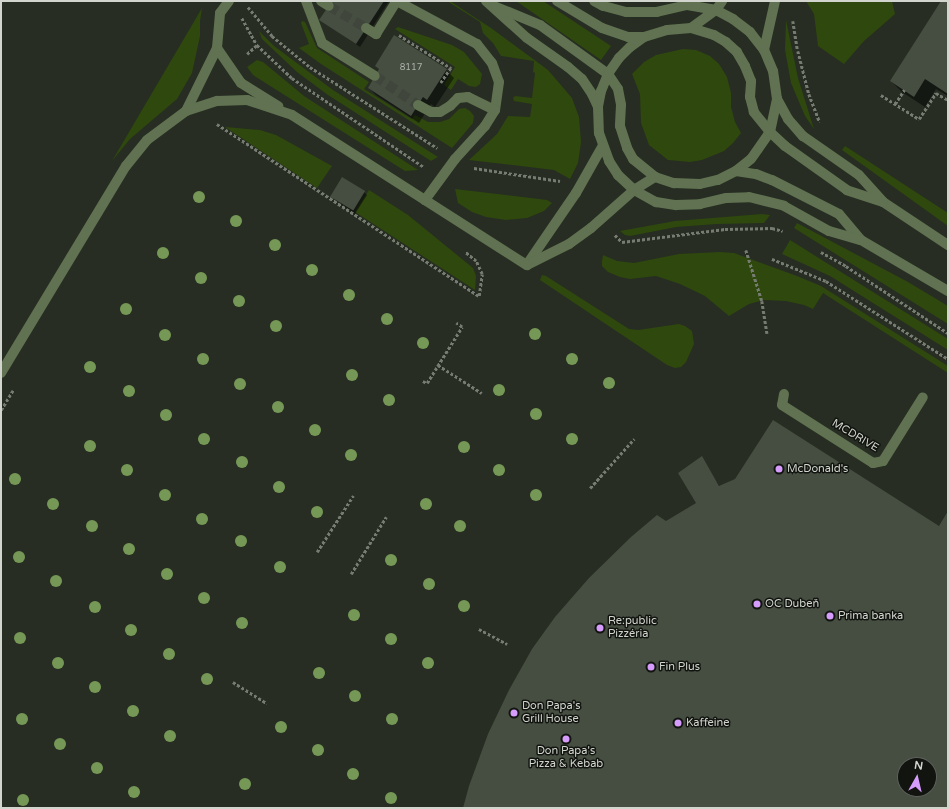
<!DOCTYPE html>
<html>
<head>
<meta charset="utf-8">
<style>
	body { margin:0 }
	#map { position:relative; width:949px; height:809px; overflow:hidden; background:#272d22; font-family:"Varela Round",sans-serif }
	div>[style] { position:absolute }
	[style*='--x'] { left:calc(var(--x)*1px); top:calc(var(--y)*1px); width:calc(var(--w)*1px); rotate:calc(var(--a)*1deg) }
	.green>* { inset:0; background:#2e480e }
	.shadow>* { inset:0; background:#0007 }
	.building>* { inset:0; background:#464d41; transform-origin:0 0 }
	.minor-tunnel>* { height:10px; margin-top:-5px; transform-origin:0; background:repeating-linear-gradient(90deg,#40463c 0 10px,transparent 0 15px) }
	.path>* { height:2.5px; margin-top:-1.25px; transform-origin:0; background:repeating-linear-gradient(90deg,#777c73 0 3px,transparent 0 5px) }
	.minor>* { height:10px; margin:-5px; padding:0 5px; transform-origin:5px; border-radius:5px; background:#607251 }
	.trees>* { width:12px; height:12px; margin:-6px; border-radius:50%; background:#769856 }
	.dots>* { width:11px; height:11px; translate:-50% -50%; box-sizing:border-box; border:2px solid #11140f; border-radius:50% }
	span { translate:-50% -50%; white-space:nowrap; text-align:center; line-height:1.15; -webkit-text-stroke:3px #11140f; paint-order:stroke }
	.number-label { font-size:9px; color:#aeb3ab }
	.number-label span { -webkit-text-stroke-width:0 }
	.street-label { font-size:11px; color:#d1d5ce }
	.poi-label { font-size:11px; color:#d1d5ce }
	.left { translate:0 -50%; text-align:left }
	.frame { position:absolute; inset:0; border:2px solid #d1d5ce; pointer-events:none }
	.north { position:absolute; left:897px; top:757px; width:40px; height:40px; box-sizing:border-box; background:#11140f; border:1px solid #5e615b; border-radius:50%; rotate:8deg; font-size:11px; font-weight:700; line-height:16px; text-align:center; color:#d1d5ce }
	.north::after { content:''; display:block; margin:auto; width:14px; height:18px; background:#d59cfb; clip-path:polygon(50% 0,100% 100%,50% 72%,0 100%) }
</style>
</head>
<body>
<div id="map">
	<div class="green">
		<div style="clip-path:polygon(447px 1px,450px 1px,491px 28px,548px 70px,572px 98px,579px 117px,581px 142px,578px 163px,570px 179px,554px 170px,469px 160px,497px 134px,508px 116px,530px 117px,532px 104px,514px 101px,513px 98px,515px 96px,532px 98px,535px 73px,533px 72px,534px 61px,501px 56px,493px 43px,483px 33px,480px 22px)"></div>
		<div style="clip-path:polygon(516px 1px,543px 1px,611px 46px,601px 60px)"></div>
		<div style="clip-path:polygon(806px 1px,892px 1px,895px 14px,864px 41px,844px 64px,818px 46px,814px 14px)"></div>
		<div style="clip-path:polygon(202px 8px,200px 21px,200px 36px,192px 73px,177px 99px,130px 139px,112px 161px)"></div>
		<div style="clip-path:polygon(786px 20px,798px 78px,814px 129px,805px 116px,791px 83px,785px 50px)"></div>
		<div style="clip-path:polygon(302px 21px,305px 22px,317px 48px,369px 82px,364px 89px,412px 119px,415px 115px,428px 122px,440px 122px,449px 119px,459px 109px,465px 108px,470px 111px,474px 116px,473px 123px,452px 148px,321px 64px,299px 48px,309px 44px,301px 23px)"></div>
		<div style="clip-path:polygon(398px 27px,452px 45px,464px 52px,482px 74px,480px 84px,476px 87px,469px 86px,458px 79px,451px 90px,444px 85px,455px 67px,395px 29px)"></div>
		<div style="clip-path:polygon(259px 31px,274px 46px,333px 90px,438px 157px,431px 161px,328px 95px,297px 72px,262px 39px)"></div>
		<div style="clip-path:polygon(683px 49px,696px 50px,710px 56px,719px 64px,727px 77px,731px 93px,731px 107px,735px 122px,741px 133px,733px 143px,724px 151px,702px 160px,690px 162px,668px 160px,649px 145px,641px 123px,640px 94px,632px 74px,644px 62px,656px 55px)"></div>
		<div style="clip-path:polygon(257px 60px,263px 62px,304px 96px,418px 170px,405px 171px,253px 75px,247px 67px)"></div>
		<div style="clip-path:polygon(225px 127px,260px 130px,276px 135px,332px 166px,317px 188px)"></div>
		<div style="clip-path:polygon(845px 146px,948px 213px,948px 226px,842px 150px)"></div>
		<div style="clip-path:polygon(455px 189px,547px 200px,552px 203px,544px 211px,527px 218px,506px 220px,486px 217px,472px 212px,458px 203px)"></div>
		<div style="clip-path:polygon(369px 190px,408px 215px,473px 268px,476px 276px,475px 290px,355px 212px)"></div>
		<div style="clip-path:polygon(762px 214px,770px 215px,764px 223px,717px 224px,676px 227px,630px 236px,625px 235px,620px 231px,675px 221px)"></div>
		<div style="clip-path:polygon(797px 223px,908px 282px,948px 306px,948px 324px,794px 228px)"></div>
		<div style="clip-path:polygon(790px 240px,948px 339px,948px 350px,830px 276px,782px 254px)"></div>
		<div style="clip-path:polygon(720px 252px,734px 253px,797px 276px,821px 286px,948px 366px,948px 373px,823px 293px,813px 309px,804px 305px,786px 301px,764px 300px,749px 304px,729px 316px,705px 296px,680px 284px,656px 276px,630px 279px,620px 277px,608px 272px,602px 266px,602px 261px,603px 255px,617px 261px,634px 263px,679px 254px)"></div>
		<div style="clip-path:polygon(542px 275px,546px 276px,629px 329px,638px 330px,679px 324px,685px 326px,692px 331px,694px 344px,686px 362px,681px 367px,675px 368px,667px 365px,543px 282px,540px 280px)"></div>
	</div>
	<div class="shadow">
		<div style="clip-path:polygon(333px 1px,389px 1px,360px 47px,321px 20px)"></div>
		<div style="clip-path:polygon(942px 1px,948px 1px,948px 96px,936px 89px,925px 107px,902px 92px,891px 81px)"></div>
		<div style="clip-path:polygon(395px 37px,446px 70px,454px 78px,435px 107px,431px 104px,419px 123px,376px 95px,369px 88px,380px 70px,376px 66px)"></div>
		<div style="clip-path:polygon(364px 192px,367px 195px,355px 214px,334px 199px)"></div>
		<div style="clip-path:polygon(evenodd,701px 458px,720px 487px,939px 527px,948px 513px,948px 808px,464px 808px,666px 522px,697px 503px,701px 458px,905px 765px,929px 765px,929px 789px,905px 789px,905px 765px)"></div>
	</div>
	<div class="building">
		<div style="clip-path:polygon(332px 1px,384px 1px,356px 44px,319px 20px)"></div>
		<div style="clip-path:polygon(941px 1px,948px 1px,948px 94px,925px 79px,914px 97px,890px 81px)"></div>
		<div style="clip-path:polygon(394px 35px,447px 69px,427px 100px,423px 97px,411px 116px,368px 88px,379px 69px,375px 66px)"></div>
		<div style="left:342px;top:177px;width:27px;height:23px;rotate:31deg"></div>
		<div style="clip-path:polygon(evenodd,773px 420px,939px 526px,948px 511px,948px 808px,463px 808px,469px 786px,488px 734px,509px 690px,532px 649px,555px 617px,589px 578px,631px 537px,657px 515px,666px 521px,696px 503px,678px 473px,702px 456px,719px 486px,735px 479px,773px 420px,905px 765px,929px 765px,929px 789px,905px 789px,905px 765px)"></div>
	</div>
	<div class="minor-tunnel">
		<div style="--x:329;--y:6;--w:43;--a:30.7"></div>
		<div style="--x:375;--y:76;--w:52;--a:34"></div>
	</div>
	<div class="path">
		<div style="--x:248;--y:7;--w:38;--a:50"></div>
		<div style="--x:272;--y:36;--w:49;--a:39.2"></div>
		<div style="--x:310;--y:67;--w:151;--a:32.5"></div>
		<div style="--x:242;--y:18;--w:31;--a:61"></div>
		<div style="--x:257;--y:45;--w:48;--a:43.3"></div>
		<div style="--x:292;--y:78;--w:159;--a:34"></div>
		<div style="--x:793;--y:21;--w:30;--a:81"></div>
		<div style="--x:798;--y:51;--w:44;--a:75.7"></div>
		<div style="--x:809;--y:94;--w:30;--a:69"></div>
		<div style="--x:399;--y:35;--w:62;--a:32.4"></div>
		<div style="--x:451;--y:68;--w:18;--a:124"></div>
		<div style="--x:247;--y:54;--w:13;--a:-42"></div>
		<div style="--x:881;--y:95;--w:45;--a:32.3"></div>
		<div style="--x:919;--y:119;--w:31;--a:-57"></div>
		<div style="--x:936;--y:93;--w:14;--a:30"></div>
		<div style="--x:895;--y:104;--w:17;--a:-57"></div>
		<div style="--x:217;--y:124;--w:313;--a:33.3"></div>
		<div style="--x:479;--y:296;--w:22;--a:-82"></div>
		<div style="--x:482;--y:274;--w:14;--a:-115"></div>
		<div style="--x:476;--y:261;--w:14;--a:-141"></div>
		<div style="--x:474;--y:168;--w:87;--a:8.6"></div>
		<div style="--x:615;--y:235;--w:10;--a:45"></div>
		<div style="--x:622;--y:242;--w:104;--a:-7.2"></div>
		<div style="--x:725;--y:229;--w:47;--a:-1.2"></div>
		<div style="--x:772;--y:228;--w:11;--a:15"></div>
		<div style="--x:746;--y:250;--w:53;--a:72.6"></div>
		<div style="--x:762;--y:301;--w:33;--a:81"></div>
		<div style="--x:821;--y:252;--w:29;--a:29"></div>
		<div style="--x:846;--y:266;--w:122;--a:33.3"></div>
		<div style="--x:772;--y:259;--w:58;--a:22.2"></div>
		<div style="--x:826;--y:281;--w:145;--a:32.6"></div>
		<div style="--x:438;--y:365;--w:52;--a:32.5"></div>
		<div style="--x:423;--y:381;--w:4;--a:27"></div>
		<div style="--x:427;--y:383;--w:66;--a:-58"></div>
		<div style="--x:462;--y:327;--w:7;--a:-146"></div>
		<div style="--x:1;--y:410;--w:23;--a:-59"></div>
		<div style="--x:590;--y:488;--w:66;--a:-48.1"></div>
		<div style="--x:317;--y:552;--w:67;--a:-57.3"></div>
		<div style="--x:351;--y:574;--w:67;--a:-58.4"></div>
		<div style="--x:479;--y:629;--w:32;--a:28"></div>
		<div style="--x:233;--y:682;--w:40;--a:32"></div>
	</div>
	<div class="minor">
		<div style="--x:306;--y:1;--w:45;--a:69.1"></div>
		<div style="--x:322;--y:43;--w:62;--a:31.9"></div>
		<div style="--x:321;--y:1;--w:9;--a:32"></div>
		<div style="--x:397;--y:1;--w:91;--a:28.3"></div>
		<div style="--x:477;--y:44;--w:24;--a:52"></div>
		<div style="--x:492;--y:63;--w:20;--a:70"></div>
		<div style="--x:499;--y:82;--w:28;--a:98"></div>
		<div style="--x:495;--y:110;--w:19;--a:122"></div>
		<div style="--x:485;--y:126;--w:45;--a:132.3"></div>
		<div style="--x:455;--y:159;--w:51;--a:126.2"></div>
		<div style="--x:486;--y:1;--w:55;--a:42.1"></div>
		<div style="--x:527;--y:38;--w:50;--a:35.3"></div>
		<div style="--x:568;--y:67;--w:18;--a:41"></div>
		<div style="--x:582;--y:79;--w:18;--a:56"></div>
		<div style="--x:592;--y:94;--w:14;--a:65"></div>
		<div style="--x:557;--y:1;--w:52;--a:31"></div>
		<div style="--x:602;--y:28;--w:28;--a:19"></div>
		<div style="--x:628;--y:37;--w:16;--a:0"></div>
		<div style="--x:494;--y:6;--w:50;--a:22.4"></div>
		<div style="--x:540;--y:25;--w:84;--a:35.8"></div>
		<div style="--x:608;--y:74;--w:18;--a:56"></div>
		<div style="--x:618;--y:89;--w:16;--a:79"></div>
		<div style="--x:621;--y:105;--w:21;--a:93"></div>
		<div style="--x:620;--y:126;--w:23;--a:72"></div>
		<div style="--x:627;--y:148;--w:13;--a:61"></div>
		<div style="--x:633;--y:159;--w:28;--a:39"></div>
		<div style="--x:655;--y:177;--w:20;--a:18"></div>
		<div style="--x:674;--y:183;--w:26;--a:2"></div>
		<div style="--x:700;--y:184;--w:18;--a:-13"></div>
		<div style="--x:718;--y:180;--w:20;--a:-27"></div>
		<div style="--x:736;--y:171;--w:19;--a:-39"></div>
		<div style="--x:751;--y:159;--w:33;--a:-55"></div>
		<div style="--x:770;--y:132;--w:34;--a:-78"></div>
		<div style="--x:777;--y:99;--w:28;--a:-98"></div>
		<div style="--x:773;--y:71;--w:23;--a:-113"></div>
		<div style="--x:764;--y:50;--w:23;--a:-128"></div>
		<div style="--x:750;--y:32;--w:21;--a:-143"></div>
		<div style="--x:733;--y:19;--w:19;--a:-152"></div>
		<div style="--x:716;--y:10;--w:29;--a:-170"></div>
		<div style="--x:687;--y:5;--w:31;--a:167"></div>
		<div style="--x:657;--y:12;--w:31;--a:180"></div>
		<div style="--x:626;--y:12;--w:24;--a:-165"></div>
		<div style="--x:603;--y:6;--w:10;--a:-151"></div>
		<div style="--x:366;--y:28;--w:12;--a:31"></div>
		<div style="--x:376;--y:34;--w:39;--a:-58"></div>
		<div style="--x:691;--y:28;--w:31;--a:-36"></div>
		<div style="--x:716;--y:10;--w:11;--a:-56"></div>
		<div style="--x:217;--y:48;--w:42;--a:55.6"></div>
		<div style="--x:241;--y:83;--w:44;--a:31.9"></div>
		<div style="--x:764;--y:50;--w:50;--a:-77.3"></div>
		<div style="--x:777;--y:99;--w:23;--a:61"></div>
		<div style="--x:788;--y:119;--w:23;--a:49"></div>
		<div style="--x:803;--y:136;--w:68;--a:34.9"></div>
		<div style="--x:859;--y:175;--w:36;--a:48"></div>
		<div style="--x:418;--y:105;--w:15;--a:28"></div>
		<div style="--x:431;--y:112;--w:9;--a:0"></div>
		<div style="--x:440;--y:112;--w:12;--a:-31"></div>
		<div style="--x:450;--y:106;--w:11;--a:-45"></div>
		<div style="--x:458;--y:98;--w:10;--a:-6"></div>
		<div style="--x:468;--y:97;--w:30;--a:26"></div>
		<div style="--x:186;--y:111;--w:70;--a:-63.8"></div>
		<div style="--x:217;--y:48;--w:35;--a:-85"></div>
		<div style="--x:220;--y:13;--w:15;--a:-53"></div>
		<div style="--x:736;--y:171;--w:20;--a:9"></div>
		<div style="--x:756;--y:174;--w:17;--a:21"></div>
		<div style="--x:772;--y:180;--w:75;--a:26.9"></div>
		<div style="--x:839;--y:214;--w:34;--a:50"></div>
		<div style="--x:948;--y:245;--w:78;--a:-146.5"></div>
		<div style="--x:883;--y:202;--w:38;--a:-162"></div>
		<div style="--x:847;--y:190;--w:76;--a:-144.6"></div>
		<div style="--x:785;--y:146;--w:21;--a:-137"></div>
		<div style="--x:770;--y:132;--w:26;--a:-129"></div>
		<div style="--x:754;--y:112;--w:16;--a:-105"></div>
		<div style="--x:750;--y:97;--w:16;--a:-86"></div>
		<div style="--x:751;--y:81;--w:16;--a:-112"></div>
		<div style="--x:745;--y:66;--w:16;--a:-120"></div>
		<div style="--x:737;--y:52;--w:15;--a:-138"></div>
		<div style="--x:726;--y:42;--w:14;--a:-150"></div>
		<div style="--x:714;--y:35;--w:24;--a:-163"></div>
		<div style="--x:691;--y:28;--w:24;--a:175"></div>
		<div style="--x:667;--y:30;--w:24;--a:163"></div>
		<div style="--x:644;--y:37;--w:17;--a:144"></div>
		<div style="--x:630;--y:47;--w:16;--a:135"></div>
		<div style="--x:619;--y:58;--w:19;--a:125"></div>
		<div style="--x:608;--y:74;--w:18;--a:112"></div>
		<div style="--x:601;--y:91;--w:16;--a:101"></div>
		<div style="--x:598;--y:107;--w:26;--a:88"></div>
		<div style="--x:599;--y:133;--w:30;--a:70"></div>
		<div style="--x:609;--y:161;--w:17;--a:57"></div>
		<div style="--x:618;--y:175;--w:22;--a:43"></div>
		<div style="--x:634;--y:190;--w:25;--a:29"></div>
		<div style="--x:656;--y:202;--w:20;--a:9"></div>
		<div style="--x:676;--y:205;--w:24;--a:-2"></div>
		<div style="--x:700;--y:204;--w:27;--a:-13"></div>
		<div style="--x:726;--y:198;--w:23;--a:-2"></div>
		<div style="--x:749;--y:197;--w:36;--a:14"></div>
		<div style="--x:784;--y:206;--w:51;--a:29.1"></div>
		<div style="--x:829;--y:231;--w:33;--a:16"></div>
		<div style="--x:861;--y:240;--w:101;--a:30.4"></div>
		<div style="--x:528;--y:263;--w:85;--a:-55.6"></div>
		<div style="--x:576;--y:193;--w:53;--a:-60.5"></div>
		<div style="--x:527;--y:265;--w:47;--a:-26.6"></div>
		<div style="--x:569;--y:244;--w:27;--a:-36"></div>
		<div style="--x:591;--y:228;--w:57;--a:-41.5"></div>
		<div style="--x:634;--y:190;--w:25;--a:-32"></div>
		<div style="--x:1;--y:373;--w:242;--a:-58.9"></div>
		<div style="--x:126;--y:166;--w:33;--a:-51"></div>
		<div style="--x:147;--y:140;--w:49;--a:-36.6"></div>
		<div style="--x:186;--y:111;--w:33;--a:-18"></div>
		<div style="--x:217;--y:101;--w:30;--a:-2"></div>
		<div style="--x:247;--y:100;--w:47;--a:18.4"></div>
		<div style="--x:292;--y:115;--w:279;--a:32.6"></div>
		<div style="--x:784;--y:394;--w:11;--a:100"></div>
		<div style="--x:782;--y:405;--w:108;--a:32.5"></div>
		<div style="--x:873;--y:463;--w:10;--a:-11"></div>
		<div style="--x:883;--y:461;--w:75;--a:-58"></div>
	</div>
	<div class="trees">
		<div style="left:199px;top:197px"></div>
		<div style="left:236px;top:221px"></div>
		<div style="left:275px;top:245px"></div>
		<div style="left:163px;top:253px"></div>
		<div style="left:312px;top:270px"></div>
		<div style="left:201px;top:278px"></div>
		<div style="left:349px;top:295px"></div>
		<div style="left:239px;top:301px"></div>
		<div style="left:126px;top:309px"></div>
		<div style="left:387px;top:319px"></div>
		<div style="left:276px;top:326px"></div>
		<div style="left:535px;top:334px"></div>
		<div style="left:165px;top:335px"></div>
		<div style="left:423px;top:343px"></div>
		<div style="left:203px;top:359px"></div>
		<div style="left:572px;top:359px"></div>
		<div style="left:90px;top:367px"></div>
		<div style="left:352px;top:375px"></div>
		<div style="left:609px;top:383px"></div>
		<div style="left:240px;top:384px"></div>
		<div style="left:499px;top:390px"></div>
		<div style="left:129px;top:391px"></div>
		<div style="left:389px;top:400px"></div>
		<div style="left:278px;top:407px"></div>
		<div style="left:536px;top:414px"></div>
		<div style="left:166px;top:415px"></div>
		<div style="left:315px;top:430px"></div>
		<div style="left:204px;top:439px"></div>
		<div style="left:572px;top:439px"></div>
		<div style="left:90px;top:446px"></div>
		<div style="left:464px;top:447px"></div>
		<div style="left:351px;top:455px"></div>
		<div style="left:242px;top:462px"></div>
		<div style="left:127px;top:470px"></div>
		<div style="left:499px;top:470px"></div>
		<div style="left:15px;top:479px"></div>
		<div style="left:279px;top:487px"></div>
		<div style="left:165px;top:495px"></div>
		<div style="left:536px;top:495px"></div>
		<div style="left:53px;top:504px"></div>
		<div style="left:426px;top:504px"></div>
		<div style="left:317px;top:512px"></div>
		<div style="left:202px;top:519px"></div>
		<div style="left:92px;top:526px"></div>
		<div style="left:460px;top:526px"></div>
		<div style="left:241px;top:541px"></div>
		<div style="left:129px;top:549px"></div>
		<div style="left:19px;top:557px"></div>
		<div style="left:391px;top:560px"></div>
		<div style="left:280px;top:567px"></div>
		<div style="left:167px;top:574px"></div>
		<div style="left:56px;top:581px"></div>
		<div style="left:429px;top:584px"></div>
		<div style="left:204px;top:598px"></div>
		<div style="left:464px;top:606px"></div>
		<div style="left:95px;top:607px"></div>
		<div style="left:354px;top:615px"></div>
		<div style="left:242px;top:623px"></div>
		<div style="left:131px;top:630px"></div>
		<div style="left:20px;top:638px"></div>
		<div style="left:391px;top:639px"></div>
		<div style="left:169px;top:654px"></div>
		<div style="left:58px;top:663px"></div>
		<div style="left:428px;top:663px"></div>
		<div style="left:319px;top:673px"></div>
		<div style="left:207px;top:679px"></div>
		<div style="left:95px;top:687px"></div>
		<div style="left:355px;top:696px"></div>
		<div style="left:133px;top:711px"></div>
		<div style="left:22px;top:719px"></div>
		<div style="left:392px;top:719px"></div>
		<div style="left:281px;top:727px"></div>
		<div style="left:170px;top:736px"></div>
		<div style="left:60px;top:744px"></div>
		<div style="left:318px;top:750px"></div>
		<div style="left:97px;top:768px"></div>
		<div style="left:353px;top:774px"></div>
		<div style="left:245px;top:784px"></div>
		<div style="left:134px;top:792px"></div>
		<div style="left:391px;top:798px"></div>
		<div style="left:23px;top:800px"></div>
	</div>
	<div class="dots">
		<div style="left:779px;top:469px;background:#d59cfb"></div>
		<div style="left:757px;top:604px;background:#d59cfb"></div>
		<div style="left:830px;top:616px;background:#d59cfb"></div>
		<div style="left:600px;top:628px;background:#d59cfb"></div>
		<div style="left:651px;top:667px;background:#d59cfb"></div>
		<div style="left:514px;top:713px;background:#d59cfb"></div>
		<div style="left:678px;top:723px;background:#d59cfb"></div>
		<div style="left:566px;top:739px;background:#d59cfb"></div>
	</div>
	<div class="number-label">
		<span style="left:411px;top:68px">8117</span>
	</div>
	<div class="street-label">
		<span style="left:855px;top:436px;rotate:31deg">MCDRIVE</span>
	</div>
	<div class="poi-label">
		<span class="left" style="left:787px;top:469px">McDonald's</span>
		<span class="left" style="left:765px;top:604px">OC Dubeň</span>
		<span class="left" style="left:838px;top:616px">Prima banka</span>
		<span class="left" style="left:608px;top:628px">Re:public<br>Pizzéria</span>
		<span class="left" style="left:659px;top:667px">Fin Plus</span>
		<span class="left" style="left:522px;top:713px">Don Papa's<br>Grill House</span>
		<span class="left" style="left:686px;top:723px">Kaffeine</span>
		<span style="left:566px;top:758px">Don Papa's<br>Pizza &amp; Kebab</span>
	</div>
	<div class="frame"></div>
	<div class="north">N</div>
</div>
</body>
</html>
